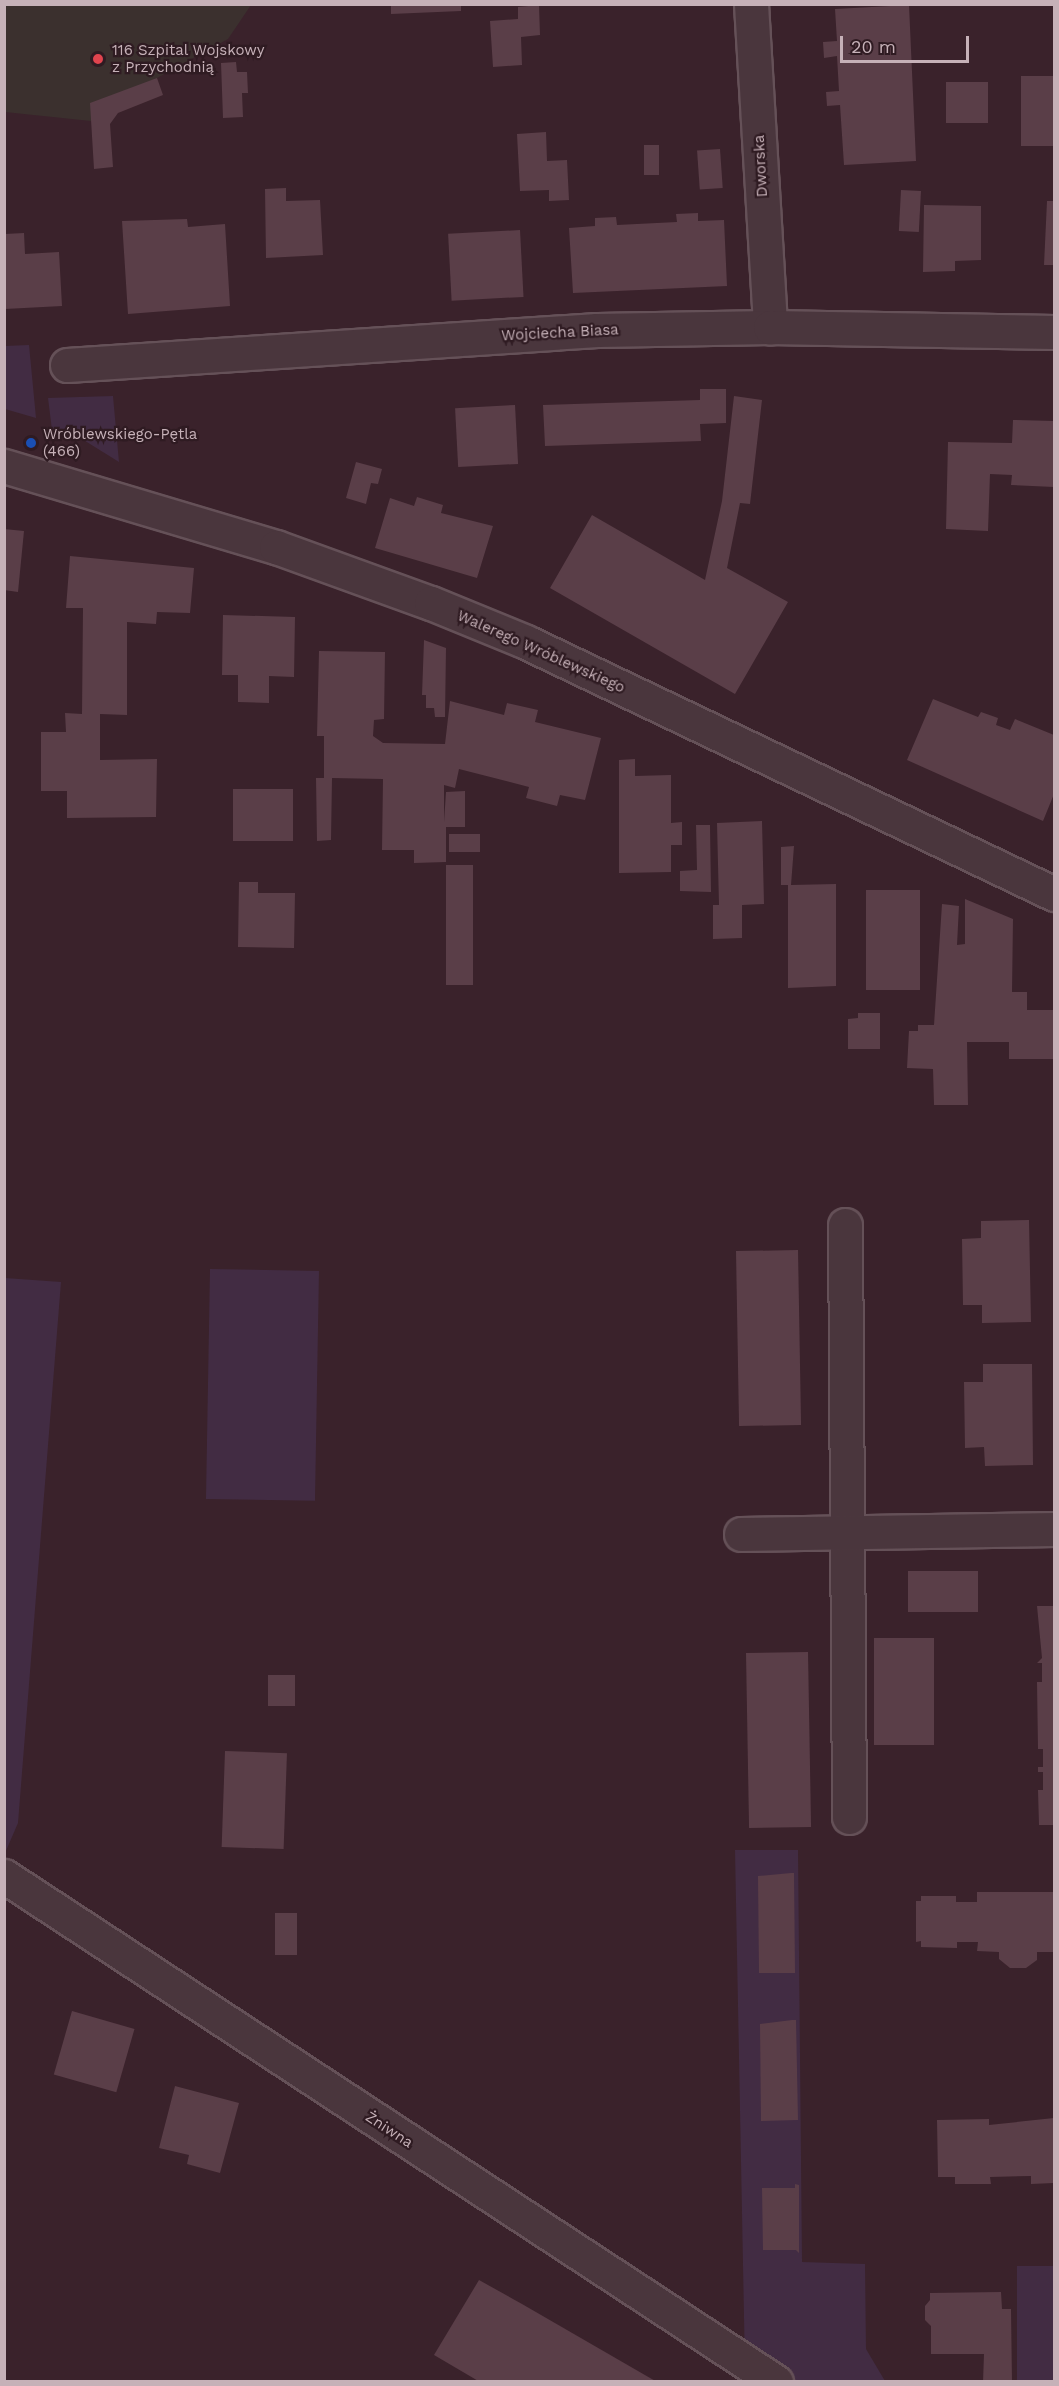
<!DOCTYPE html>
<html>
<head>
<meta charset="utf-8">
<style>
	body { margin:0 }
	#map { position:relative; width:1059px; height:2386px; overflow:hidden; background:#3a222b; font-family:"Work Sans",sans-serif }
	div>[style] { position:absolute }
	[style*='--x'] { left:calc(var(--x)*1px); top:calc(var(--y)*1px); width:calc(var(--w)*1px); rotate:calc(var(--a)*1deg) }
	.medical>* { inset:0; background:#3b302e }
	.green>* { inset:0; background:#422c43; transform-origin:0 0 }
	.building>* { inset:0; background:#5a3e48; transform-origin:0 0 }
	.roads { filter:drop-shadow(2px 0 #655158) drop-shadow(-2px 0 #655158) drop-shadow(0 2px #655158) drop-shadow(0 -2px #655158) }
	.minor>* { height:33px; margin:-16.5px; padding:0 16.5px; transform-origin:16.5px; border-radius:16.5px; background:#4a363d }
	.dots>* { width:16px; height:16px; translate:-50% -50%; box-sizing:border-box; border:3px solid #2f1b22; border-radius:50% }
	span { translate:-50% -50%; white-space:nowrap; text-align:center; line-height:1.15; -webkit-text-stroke:4.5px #2f1b22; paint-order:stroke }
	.poi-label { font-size:15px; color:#c6b1b8 }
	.left { translate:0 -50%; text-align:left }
	.street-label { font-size:15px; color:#c6b1b8 }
	.frame { position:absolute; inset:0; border:6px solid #c6b1b8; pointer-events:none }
	.scale { position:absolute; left:840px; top:36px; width:129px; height:27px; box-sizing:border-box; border:3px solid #c6b1b8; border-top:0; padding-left:8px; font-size:18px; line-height:21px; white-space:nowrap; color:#c6b1b8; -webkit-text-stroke:4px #2f1b22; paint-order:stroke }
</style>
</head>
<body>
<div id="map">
	<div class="medical">
		<div style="clip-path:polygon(5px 5px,251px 5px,228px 39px,157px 78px,91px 121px,5px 112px)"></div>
	</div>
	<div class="green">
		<div style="clip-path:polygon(29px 345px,36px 418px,5px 409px,5px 346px)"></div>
		<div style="clip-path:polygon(113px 396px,119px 462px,82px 439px,52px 430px,48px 398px)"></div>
		<div style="left:210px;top:1269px;width:109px;height:230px;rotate:1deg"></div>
		<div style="clip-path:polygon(5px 1278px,61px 1282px,18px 1823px,5px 1853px)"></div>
		<div style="clip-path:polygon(735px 1850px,798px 1850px,802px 2262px,865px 2264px,866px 2349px,885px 2381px,766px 2381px,745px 2368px)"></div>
		<div style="left:1017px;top:2266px;width:37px;height:115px"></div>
	</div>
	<div class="building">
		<div style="clip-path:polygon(391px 4px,461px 4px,461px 11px,391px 14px)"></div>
		<div style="clip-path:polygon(539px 5px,540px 35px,521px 37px,522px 65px,493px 67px,490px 21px,518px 19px,518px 7px)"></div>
		<div style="clip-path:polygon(909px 5px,916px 161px,844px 165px,840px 105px,827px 106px,826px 92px,839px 91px,837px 56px,824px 58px,823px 42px,837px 41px,835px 9px)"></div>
		<div style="clip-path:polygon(236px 62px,237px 72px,247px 72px,248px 93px,242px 93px,243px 117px,223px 118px,221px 63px)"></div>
		<div style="left:1054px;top:76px;width:70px;height:33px;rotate:90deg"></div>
		<div style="clip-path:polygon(157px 78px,163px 95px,118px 113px,110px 124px,113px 167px,94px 169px,90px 103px)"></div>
		<div style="left:946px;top:82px;width:42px;height:41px"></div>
		<div style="clip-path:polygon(546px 132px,547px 161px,567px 160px,569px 200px,549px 201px,549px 190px,520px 191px,517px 134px)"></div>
		<div style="left:644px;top:145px;width:15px;height:30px"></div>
		<div style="left:720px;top:149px;width:39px;height:23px;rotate:86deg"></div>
		<div style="clip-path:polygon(286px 188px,286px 201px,320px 200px,323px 255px,266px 258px,265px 189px)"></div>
		<div style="left:901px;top:190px;width:20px;height:41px;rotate:3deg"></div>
		<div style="clip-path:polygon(1047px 201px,1054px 201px,1054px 265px,1044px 265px)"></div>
		<div style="clip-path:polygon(924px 205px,981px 206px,981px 260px,955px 261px,955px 271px,923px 272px)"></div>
		<div style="clip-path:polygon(698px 213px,698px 221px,724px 220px,727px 286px,573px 293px,569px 228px,595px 226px,595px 218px,616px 217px,617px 225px,677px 222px,676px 214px)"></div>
		<div style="clip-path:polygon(187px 219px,188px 227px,225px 224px,230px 306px,128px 314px,122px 221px)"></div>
		<div style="left:520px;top:230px;width:67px;height:72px;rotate:87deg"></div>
		<div style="clip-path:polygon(24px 233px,25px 254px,59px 252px,62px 306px,5px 309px,5px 234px)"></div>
		<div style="clip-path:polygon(700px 389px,726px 389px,726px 423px,700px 424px,701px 441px,545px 446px,543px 405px,700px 400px)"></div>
		<div style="clip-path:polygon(734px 396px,762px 400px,750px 504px,740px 503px,727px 568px,788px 602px,735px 694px,550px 588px,592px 515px,705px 580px,722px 501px)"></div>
		<div style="left:515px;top:405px;width:59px;height:60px;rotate:87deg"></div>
		<div style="clip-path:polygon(1013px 420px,1054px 421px,1054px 487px,1011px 485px,1012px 475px,990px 474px,988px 531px,946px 529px,948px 442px,1012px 443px)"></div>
		<div style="clip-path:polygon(356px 462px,382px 469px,378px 484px,371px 483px,366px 504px,346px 498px)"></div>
		<div style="clip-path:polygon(417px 497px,443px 505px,441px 513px,493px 526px,477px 578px,375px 548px,390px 498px,414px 506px)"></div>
		<div style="clip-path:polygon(4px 529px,24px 531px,18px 592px,4px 590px)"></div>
		<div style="clip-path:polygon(70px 556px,194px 568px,190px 613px,157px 612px,156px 624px,127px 622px,127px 715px,100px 714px,100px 760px,157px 759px,156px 817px,67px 818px,67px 791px,41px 791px,41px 732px,66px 732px,65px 713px,82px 714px,83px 608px,66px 608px)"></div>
		<div style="clip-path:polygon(223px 615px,295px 617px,294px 677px,269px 676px,269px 703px,238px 702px,238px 675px,222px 675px)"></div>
		<div style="clip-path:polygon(424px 640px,446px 648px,445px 717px,435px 717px,434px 708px,426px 708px,426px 695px,422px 695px)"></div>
		<div style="clip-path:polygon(319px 651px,385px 652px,384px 719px,374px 720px,373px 736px,383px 743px,445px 744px,450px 701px,504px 715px,507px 703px,538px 710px,535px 722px,601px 738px,585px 800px,560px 795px,557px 806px,526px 798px,529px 787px,459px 769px,455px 788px,444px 785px,444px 822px,446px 792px,465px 791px,465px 827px,446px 827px,446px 862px,414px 863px,414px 850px,382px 850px,383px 779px,332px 778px,331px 840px,317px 841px,316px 778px,324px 778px,324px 736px,317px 736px)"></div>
		<div style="clip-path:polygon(933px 699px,978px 717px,981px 712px,998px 718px,996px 725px,1010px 730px,1015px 719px,1054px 735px,1054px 794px,1043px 821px,907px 760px)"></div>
		<div style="clip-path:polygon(635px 759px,635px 776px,671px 775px,671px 823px,682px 822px,682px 845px,671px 845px,671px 872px,619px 873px,619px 760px)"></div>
		<div style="left:233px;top:789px;width:60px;height:52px"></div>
		<div style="clip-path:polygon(762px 821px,764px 904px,742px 905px,742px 938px,713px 939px,713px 905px,719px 905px,717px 823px)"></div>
		<div style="clip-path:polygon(696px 825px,710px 825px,711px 892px,680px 891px,680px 871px,697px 870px)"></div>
		<div style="left:480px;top:834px;width:18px;height:31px;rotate:90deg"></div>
		<div style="clip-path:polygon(794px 846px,791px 885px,836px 884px,836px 986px,788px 988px,788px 885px,781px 885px,781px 847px)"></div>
		<div style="left:446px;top:865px;width:27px;height:120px"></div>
		<div style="clip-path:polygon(239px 882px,258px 882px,258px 893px,295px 893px,294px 948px,238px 947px)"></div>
		<div style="left:866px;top:890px;width:54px;height:100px"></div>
		<div style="clip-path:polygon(965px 899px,1013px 919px,1012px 992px,1027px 992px,1027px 1010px,1054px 1010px,1054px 1059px,1009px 1059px,1009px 1042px,967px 1042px,968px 1105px,934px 1105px,933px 1069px,907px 1068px,909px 1031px,918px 1031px,918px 1025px,934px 1025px,942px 904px,959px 906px,957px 945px,965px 944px)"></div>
		<div style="clip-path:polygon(858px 1013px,880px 1013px,880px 1049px,848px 1049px,848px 1019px,858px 1018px)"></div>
		<div style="clip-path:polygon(1029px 1220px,1031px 1322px,982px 1323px,982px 1305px,963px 1305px,962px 1239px,981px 1238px,981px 1221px)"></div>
		<div style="left:798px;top:1250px;width:175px;height:62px;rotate:89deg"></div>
		<div style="clip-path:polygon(983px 1364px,1032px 1364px,1033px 1465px,985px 1466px,984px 1447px,965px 1448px,964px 1382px,983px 1382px)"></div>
		<div style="left:978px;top:1571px;width:41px;height:70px;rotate:90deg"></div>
		<div style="clip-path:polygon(1037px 1606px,1054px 1606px,1054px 1825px,1039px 1825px,1038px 1790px,1043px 1790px,1043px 1772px,1038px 1772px,1038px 1767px,1043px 1767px,1043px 1749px,1038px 1749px,1037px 1682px,1042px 1682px,1042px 1663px,1037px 1663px,1042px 1658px)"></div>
		<div style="left:874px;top:1638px;width:60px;height:107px"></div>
		<div style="left:808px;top:1652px;width:175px;height:62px;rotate:89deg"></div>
		<div style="left:268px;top:1675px;width:27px;height:31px"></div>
		<div style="left:225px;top:1751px;width:62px;height:96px;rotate:2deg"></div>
		<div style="clip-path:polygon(791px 1873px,794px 1873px,795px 1973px,759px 1973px,758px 1876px)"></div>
		<div style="clip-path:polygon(977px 1892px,1054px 1892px,1054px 1952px,1037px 1952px,1037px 1960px,1026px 1968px,1010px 1968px,999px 1959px,999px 1952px,977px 1951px,978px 1942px,957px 1942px,957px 1948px,921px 1947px,921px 1941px,916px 1942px,916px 1901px,921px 1901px,921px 1896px,956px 1896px,956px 1902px,977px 1902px)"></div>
		<div style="left:275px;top:1913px;width:22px;height:42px"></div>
		<div style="left:72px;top:2011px;width:65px;height:66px;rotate:16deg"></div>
		<div style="clip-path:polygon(792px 2020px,796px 2020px,798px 2120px,761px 2121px,760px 2024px)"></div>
		<div style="clip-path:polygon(175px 2086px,239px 2103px,220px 2173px,187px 2164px,189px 2155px,159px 2148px)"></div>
		<div style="clip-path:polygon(1054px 2118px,1054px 2183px,1031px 2184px,1031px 2176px,990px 2177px,991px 2184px,955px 2184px,955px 2177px,938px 2177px,937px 2120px,989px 2119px,989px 2125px)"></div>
		<div style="clip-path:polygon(795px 2184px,799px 2185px,799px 2253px,796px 2250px,763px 2250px,762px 2188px,795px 2188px)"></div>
		<div style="clip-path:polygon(479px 2280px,522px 2304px,657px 2382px,480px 2382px,434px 2355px)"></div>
		<div style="clip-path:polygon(1001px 2292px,1002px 2309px,1011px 2309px,1012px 2382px,983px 2382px,984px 2354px,931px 2354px,931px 2326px,925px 2320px,925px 2306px,930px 2300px,930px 2293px)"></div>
	</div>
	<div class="roads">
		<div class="minor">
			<div style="--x:751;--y:4;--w:324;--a:86.6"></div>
			<div style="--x:67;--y:365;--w:531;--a:-3.78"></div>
			<div style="--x:597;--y:330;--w:173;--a:-1"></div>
			<div style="--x:770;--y:327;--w:284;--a:1"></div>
			<div style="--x:4;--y:466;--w:284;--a:16.6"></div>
			<div style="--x:276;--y:547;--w:165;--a:19.9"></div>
			<div style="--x:431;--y:603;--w:103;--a:22.3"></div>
			<div style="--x:526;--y:642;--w:585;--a:25.51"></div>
			<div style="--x:845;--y:1225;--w:592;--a:89.61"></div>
			<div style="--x:741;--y:1534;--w:313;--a:-0.9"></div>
			<div style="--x:4;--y:1876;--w:923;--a:33.24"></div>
		</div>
	</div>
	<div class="dots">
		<div style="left:98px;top:59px;background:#e0444e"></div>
		<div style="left:31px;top:443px;background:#1a4fb4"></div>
	</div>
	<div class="poi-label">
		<span class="left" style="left:112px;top:59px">116 Szpital Wojskowy<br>z Przychodnią</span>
		<span class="left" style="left:43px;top:443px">Wróblewskiego-Pętla<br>(466)</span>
	</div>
	<div class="street-label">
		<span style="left:761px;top:166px;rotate:-93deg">Dworska</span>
		<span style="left:560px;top:333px;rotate:-3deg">Wojciecha Biasa</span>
		<span style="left:541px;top:652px;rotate:24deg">Walerego Wróblewskiego</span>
		<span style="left:389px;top:2130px;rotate:33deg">Żniwna</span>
	</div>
	<div class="frame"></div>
	<div class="scale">20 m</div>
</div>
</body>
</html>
